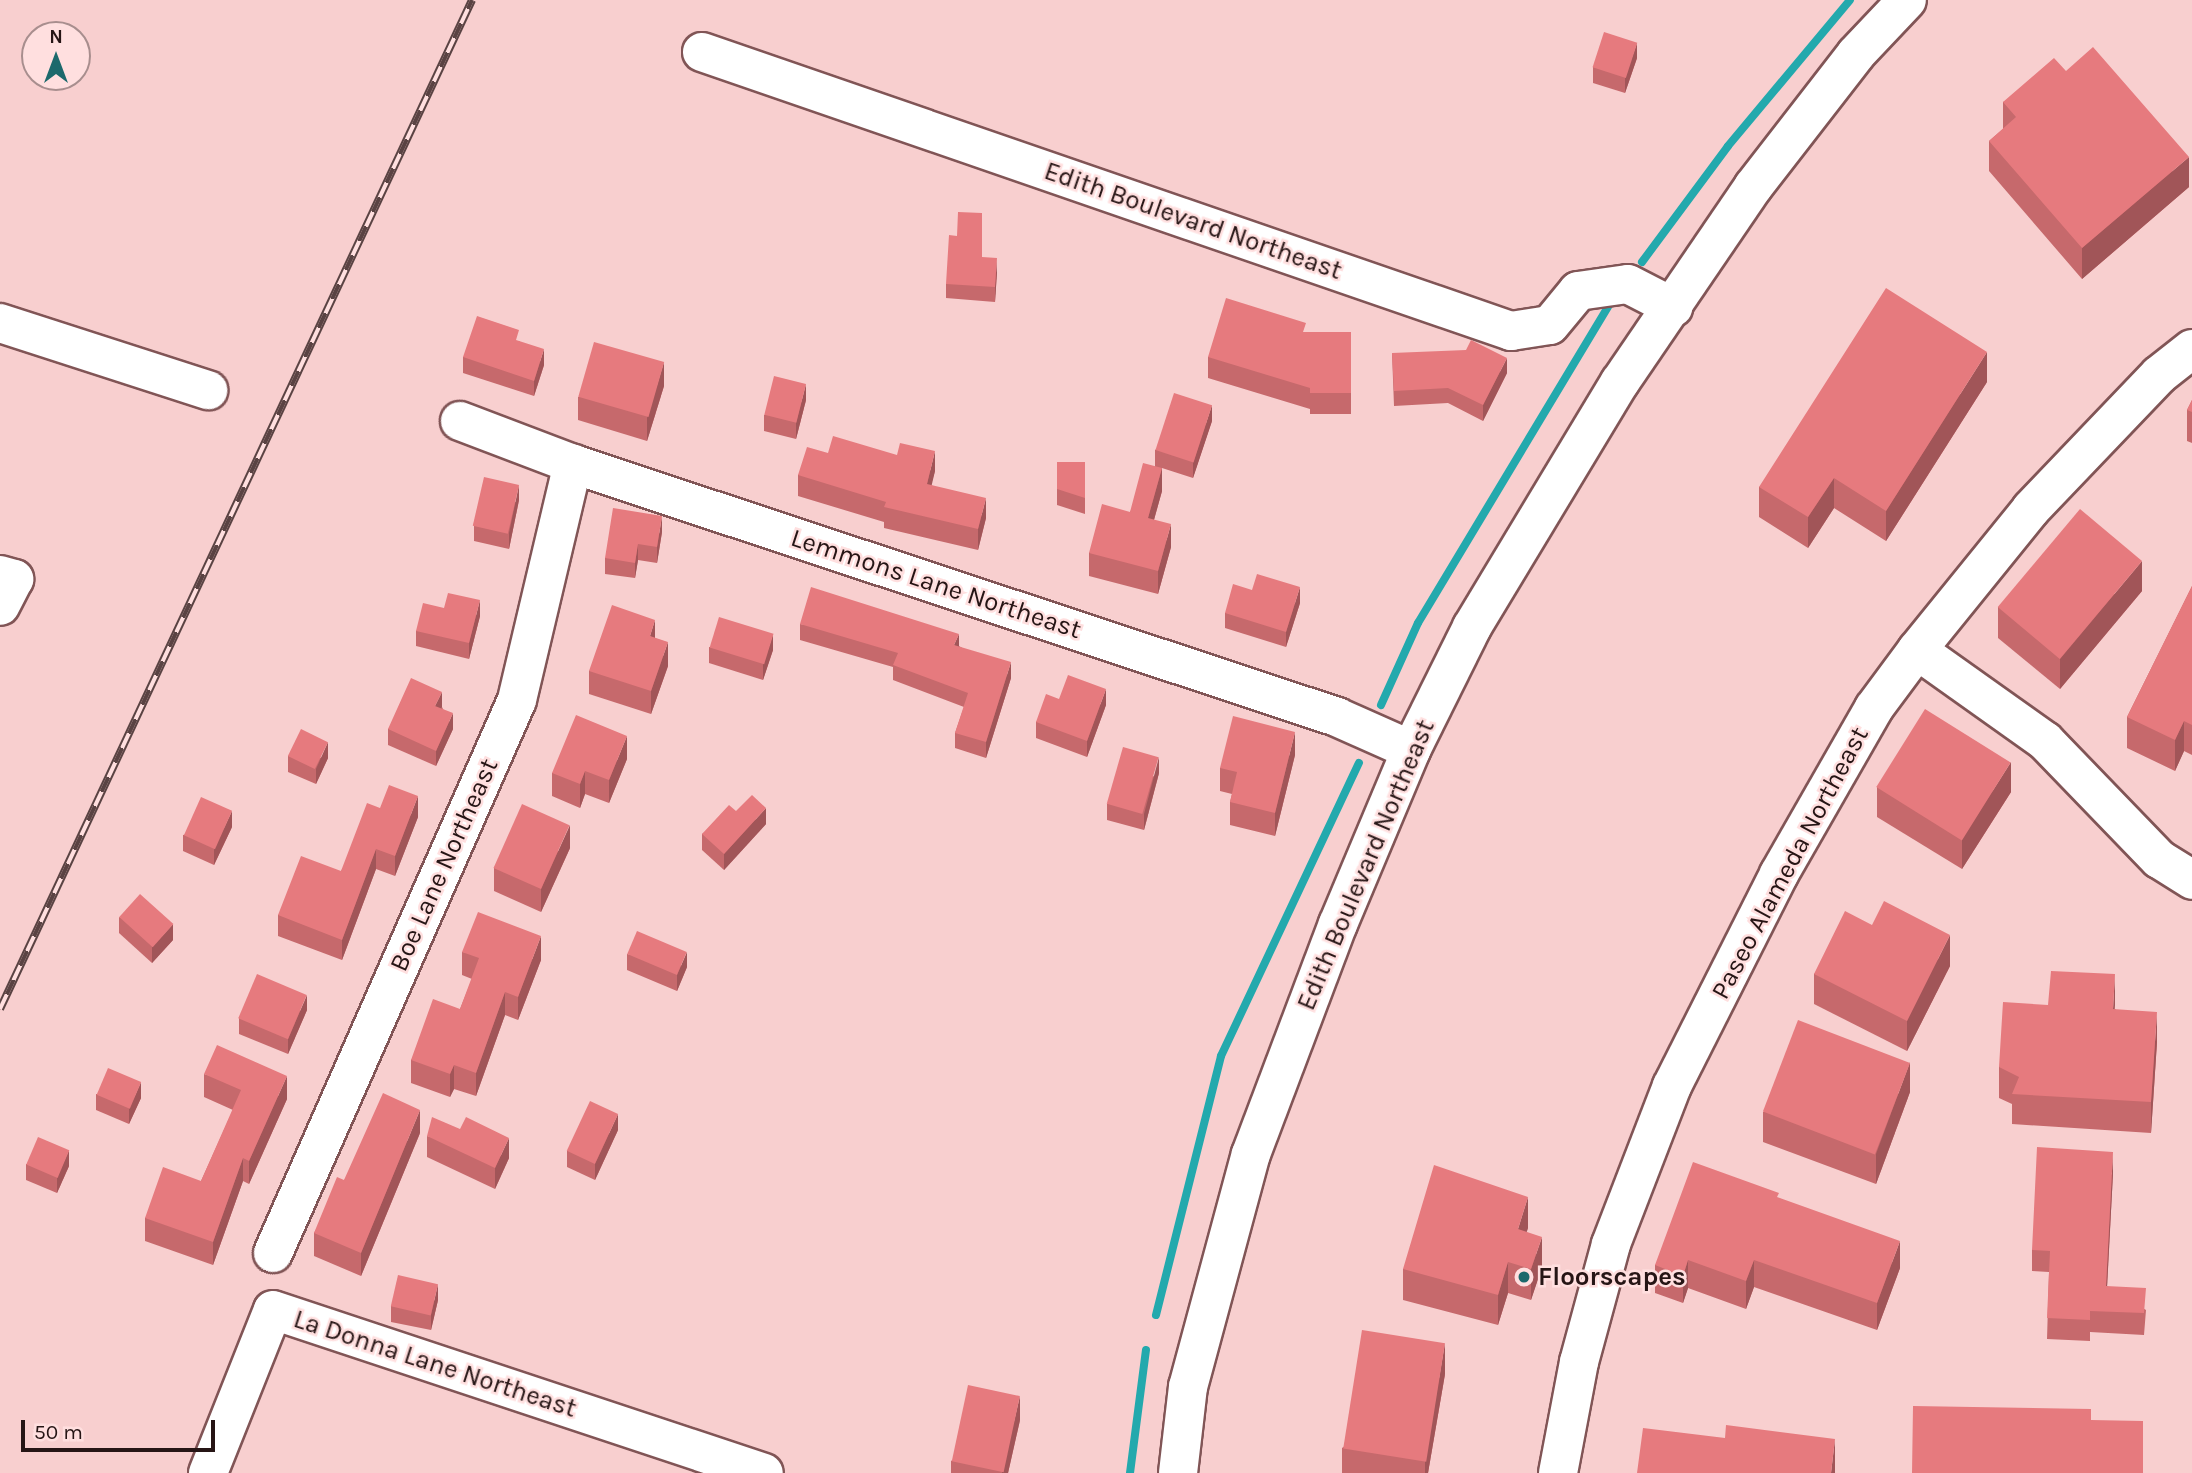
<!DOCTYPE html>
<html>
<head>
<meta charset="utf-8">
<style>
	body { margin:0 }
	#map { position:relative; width:2192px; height:1473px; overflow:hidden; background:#f8cfcf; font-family:Karla,sans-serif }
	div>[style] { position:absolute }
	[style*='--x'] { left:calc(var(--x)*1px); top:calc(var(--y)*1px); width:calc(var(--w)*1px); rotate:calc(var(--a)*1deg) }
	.stream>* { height:8px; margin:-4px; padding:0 4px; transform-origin:4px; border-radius:4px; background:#23a9ad }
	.roads { filter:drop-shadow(2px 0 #815556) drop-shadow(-2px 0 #815556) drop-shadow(0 2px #815556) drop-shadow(0 -2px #815556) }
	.minor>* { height:38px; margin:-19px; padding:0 19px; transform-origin:19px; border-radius:19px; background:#fff }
	.rail>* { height:8px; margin-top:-4px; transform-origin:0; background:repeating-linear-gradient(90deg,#ffdfdf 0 16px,#5a4343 0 32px); box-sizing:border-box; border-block:2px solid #5a4343 }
	.wall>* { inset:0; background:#c6696c }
	.shaded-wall>* { inset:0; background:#a15558 }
	.building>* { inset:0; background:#e67a7e; transform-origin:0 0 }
	.dots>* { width:19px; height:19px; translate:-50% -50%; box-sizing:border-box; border:4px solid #ffdfdf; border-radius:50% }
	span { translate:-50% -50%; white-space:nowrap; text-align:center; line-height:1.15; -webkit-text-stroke:5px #ffdfdf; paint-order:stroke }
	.street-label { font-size:26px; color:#261515 }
	.poi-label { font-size:26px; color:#261515; font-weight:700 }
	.left { translate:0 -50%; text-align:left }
	.north { position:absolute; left:21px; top:21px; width:70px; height:70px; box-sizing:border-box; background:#ffdfdf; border:2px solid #a88e8e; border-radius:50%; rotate:0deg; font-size:19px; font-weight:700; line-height:28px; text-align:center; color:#261515 }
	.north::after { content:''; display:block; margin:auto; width:24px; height:32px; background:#1c696c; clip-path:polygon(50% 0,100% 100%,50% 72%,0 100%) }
	.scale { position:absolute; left:21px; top:1420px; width:194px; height:32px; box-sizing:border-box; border:4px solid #261515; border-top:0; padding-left:9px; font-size:21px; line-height:24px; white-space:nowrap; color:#261515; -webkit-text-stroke:5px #ffdfdf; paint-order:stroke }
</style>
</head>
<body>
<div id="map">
	<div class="stream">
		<div style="--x:1642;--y:262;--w:144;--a:-53.4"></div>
		<div style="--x:1728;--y:146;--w:190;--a:-50.1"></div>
		<div style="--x:1381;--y:705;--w:90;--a:-65.7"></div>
		<div style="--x:1418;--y:623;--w:369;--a:-59"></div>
		<div style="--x:1156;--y:1315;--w:267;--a:-75.9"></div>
		<div style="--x:1221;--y:1056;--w:324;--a:-64.8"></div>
		<div style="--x:1130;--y:1473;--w:124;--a:-82.6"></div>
	</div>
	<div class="roads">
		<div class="minor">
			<div style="--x:702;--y:52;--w:856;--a:19.03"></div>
			<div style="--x:1511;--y:331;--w:39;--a:-9"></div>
			<div style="--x:1550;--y:325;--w:44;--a:-50.5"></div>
			<div style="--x:1578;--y:291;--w:50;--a:-8"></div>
			<div style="--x:1628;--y:284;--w:51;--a:27.1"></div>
			<div style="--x:0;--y:323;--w:219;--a:17.9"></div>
			<div style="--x:460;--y:421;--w:121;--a:20.8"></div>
			<div style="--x:573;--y:464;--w:805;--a:18.32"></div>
			<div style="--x:1337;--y:717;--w:81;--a:24"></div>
			<div style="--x:0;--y:575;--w:15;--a:16"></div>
			<div style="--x:14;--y:579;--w:30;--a:117"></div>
			<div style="--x:1917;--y:650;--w:157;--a:35.4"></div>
			<div style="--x:2045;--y:741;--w:164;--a:46"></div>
			<div style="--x:2159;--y:859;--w:39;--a:32"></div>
			<div style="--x:273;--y:1253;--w:604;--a:-66.19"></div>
			<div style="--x:517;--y:700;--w:243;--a:-76.7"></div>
			<div style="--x:208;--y:1473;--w:175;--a:-68.3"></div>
			<div style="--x:273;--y:1310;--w:517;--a:18.36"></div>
			<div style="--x:1178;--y:1473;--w:87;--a:-83.4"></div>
			<div style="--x:1188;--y:1387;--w:241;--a:-74.9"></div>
			<div style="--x:1251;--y:1154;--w:246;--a:-69.3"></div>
			<div style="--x:1338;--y:924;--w:189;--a:-67.2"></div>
			<div style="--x:1411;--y:750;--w:137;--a:-63.6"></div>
			<div style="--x:1472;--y:627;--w:286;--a:-58.9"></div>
			<div style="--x:1620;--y:382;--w:236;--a:-55.7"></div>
			<div style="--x:1753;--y:187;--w:168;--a:-52.2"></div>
			<div style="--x:1856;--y:54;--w:74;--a:-46.6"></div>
			<div style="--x:1558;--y:1473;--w:113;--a:-79.3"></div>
			<div style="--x:1579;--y:1362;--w:122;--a:-74.8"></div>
			<div style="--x:1611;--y:1244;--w:169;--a:-68.9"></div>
			<div style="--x:1672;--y:1086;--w:237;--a:-63.2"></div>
			<div style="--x:1779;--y:874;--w:191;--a:-60.2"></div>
			<div style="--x:1874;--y:708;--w:72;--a:-53.4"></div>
			<div style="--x:1917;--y:650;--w:181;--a:-51"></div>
			<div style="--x:2031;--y:509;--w:185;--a:-46.3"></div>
			<div style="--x:2159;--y:375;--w:42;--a:-38.2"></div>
		</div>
	</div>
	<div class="rail">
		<div style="--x:0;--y:1009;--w:1114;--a:-64.93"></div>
	</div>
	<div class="wall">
		<div style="clip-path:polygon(1637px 58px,1625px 93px,1593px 83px,1593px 67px)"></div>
		<div style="clip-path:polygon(2066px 71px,2189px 187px,2082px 279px,1989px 171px,1989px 141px,2003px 129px,2003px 102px)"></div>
		<div style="clip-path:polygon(997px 272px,995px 302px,946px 298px,946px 284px)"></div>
		<div style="clip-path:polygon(1306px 332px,1351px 332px,1351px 414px,1310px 414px,1310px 409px,1208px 378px,1208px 357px)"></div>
		<div style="clip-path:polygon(519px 341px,544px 365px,534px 396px,463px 373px,463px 357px)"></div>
		<div style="clip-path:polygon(1392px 353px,1507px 373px,1483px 421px,1448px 403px,1394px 406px)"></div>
		<div style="clip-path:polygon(1987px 382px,1886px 541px,1834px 508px,1808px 548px,1759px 517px,1759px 487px)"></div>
		<div style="clip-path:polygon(664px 386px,647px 441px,578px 420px,578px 397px)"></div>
		<div style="clip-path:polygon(806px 400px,796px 439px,764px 431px,764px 415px)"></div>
		<div style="clip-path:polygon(2192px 400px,2192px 443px,2187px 441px,2187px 410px)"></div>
		<div style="clip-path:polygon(1212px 421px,1193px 478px,1162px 468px,1162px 491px,1154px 520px,1171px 547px,1158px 594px,1089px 576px,1089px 553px,1130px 512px,1155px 466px,1155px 450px)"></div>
		<div style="clip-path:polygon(828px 453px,935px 471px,931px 485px,986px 518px,978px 550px,884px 528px,884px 522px,798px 496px,798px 475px)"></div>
		<div style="clip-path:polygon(1057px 462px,1085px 462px,1085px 514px,1057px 505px)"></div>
		<div style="clip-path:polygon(519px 500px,509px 549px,474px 541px,474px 526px)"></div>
		<div style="clip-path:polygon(662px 532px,657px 563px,638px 560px,635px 578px,605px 574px,605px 558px)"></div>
		<div style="clip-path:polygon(2192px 586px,2192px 755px,2184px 751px,2175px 771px,2127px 748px,2127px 717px)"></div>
		<div style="clip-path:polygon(2142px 591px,2060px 689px,1998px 638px,1998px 607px)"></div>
		<div style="clip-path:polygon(1300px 603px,1286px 647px,1225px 628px,1225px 613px)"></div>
		<div style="clip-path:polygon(444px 608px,480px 616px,469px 659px,416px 646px,416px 631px)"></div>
		<div style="clip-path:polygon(800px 624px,959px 646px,1011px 678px,986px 758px,955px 748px,955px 733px,964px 707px,893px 680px,893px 667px,800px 640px)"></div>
		<div style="clip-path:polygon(655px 638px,668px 666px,651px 714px,589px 694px,589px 671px)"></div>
		<div style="clip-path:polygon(709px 647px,773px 650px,763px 680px,709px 663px)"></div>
		<div style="clip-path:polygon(1059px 699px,1106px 705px,1087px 757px,1036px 738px,1036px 722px)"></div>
		<div style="clip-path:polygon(442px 707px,453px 729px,436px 766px,388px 745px,388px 729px)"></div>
		<div style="clip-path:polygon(1295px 755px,1275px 836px,1230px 825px,1230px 802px,1232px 794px,1220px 791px,1220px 768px)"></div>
		<div style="clip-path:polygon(288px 756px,328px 758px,316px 784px,288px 772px)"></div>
		<div style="clip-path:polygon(627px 759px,609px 803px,585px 794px,580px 808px,552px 796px,552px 773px)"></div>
		<div style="clip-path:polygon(1159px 773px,1144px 830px,1107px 820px,1107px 804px)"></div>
		<div style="clip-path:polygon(1877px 787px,2011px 792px,1962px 869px,1877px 817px)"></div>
		<div style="clip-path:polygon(380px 808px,418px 817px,395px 876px,376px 869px,342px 960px,278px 936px,278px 915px,341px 871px)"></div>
		<div style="clip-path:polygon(736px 811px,766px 824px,724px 870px,702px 850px,702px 834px)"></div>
		<div style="clip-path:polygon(232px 827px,214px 865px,183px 851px,183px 835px)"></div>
		<div style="clip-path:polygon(570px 848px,541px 912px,494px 891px,494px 868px)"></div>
		<div style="clip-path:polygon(119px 917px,173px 940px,152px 963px,119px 933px)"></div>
		<div style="clip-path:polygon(1872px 925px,1950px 966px,1907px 1051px,1814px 1004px,1814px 974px)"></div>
		<div style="clip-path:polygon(462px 952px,541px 960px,518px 1020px,505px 1015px,476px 1096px,454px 1089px,450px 1097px,411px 1083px,411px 1060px,460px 1009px,472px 979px,462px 975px)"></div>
		<div style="clip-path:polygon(627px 954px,687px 967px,677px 991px,627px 970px)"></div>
		<div style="clip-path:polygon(2115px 1009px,2157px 1042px,2151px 1133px,2012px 1124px,2012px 1104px,1999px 1098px,1999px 1067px)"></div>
		<div style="clip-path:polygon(307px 1010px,288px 1054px,239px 1034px,239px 1018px)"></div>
		<div style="clip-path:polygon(204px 1074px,287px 1099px,249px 1184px,243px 1181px,213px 1265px,145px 1241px,145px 1218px,201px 1181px,233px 1110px,204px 1097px)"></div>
		<div style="clip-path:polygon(1910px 1092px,1876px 1184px,1763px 1142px,1763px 1112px)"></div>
		<div style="clip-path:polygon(96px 1094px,141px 1098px,129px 1124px,96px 1110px)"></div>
		<div style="clip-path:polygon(618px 1130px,595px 1180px,567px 1167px,567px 1151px)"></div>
		<div style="clip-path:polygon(420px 1133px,361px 1276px,314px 1256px,314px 1233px,344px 1180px)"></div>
		<div style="clip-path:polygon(427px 1136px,509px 1158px,495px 1189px,427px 1157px)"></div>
		<div style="clip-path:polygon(26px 1164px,69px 1166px,57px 1193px,26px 1180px)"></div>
		<div style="clip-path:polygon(2113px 1173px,2107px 1286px,2146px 1310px,2144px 1335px,2090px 1332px,2090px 1341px,2047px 1339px,2049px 1272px,2032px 1271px,2032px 1250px)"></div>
		<div style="clip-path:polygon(1779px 1198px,1900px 1268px,1877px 1330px,1754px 1287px,1746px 1309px,1688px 1288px,1683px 1303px,1655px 1293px,1655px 1265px)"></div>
		<div style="clip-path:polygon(1528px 1228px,1526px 1232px,1542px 1267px,1531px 1300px,1508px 1293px,1498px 1325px,1403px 1300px,1403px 1269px)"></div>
		<div style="clip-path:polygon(438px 1300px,431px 1330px,391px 1322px,391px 1306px)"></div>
		<div style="clip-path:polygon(1445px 1374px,1428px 1473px,1342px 1473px,1342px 1448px)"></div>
		<div style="clip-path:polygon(1020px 1420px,1008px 1473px,951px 1473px,951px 1461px)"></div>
	</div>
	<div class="shaded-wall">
		<div style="clip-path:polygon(1637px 43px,1637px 58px,1625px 93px,1625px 77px)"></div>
		<div style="clip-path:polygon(2189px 157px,2189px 187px,2082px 279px,2082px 248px)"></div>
		<div style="clip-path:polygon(997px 258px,997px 272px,995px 302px,995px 287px)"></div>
		<div style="clip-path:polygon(544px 349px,544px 365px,534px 396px,534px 381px)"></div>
		<div style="clip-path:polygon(1987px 352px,1987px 382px,1886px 541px,1886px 511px)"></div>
		<div style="clip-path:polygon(1507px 358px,1507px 373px,1483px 421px,1483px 405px)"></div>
		<div style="clip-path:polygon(664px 362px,664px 386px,647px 441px,647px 418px)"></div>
		<div style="clip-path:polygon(806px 384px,806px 400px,796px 439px,796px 423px)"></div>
		<div style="clip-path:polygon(1212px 405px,1212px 421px,1193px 478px,1193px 463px)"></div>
		<div style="clip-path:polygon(935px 451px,935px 471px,927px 505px,927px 484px)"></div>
		<div style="clip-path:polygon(1162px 468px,1162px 491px,1148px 541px,1148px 518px)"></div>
		<div style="clip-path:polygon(1834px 478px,1834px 508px,1808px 548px,1808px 517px)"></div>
		<div style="clip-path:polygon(519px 485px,519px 500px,509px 549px,509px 533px)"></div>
		<div style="clip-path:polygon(986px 498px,986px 518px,978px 550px,978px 529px)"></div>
		<div style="clip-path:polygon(662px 516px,662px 532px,657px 563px,657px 547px)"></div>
		<div style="clip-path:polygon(1171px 524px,1171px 547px,1158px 594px,1158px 571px)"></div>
		<div style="clip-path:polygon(638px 544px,638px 560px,635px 578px,635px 563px)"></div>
		<div style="clip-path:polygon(2142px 561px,2142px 591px,2060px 689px,2060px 659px)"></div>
		<div style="clip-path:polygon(1300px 587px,1300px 603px,1286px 647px,1286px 632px)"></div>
		<div style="clip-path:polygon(480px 600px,480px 616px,469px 659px,469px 643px)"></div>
		<div style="clip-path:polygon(655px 620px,655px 643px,650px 636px)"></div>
		<div style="clip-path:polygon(773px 634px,773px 650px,763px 680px,763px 665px)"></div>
		<div style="clip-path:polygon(959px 634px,959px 650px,954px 645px)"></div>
		<div style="clip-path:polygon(668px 642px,668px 666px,651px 714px,651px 691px)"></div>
		<div style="clip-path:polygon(1011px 662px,1011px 678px,986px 758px,986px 742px)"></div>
		<div style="clip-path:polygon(1106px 689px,1106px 705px,1087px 757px,1087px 741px)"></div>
		<div style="clip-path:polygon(442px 692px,442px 707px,435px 721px,435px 706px)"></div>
		<div style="clip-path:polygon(453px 713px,453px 729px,436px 766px,436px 751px)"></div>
		<div style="clip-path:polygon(2184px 721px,2184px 751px,2175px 771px,2175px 740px)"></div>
		<div style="clip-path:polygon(1295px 732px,1295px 755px,1275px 836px,1275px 813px)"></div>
		<div style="clip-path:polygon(627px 736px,627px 759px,609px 803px,609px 780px)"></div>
		<div style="clip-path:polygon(328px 742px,328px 758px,316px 784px,316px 769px)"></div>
		<div style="clip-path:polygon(1159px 757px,1159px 773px,1144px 830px,1144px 814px)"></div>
		<div style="clip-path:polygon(2011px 762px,2011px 792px,1962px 869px,1962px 839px)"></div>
		<div style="clip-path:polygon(585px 771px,585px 794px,580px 808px,580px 784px)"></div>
		<div style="clip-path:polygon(418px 796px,418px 817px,395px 876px,395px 856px)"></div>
		<div style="clip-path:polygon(766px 808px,766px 824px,724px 870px,724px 854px)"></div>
		<div style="clip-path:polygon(232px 811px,232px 827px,214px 865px,214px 849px)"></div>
		<div style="clip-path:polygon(570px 825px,570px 848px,541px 912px,541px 889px)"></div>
		<div style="clip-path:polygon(376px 849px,376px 869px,342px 960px,342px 940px)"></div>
		<div style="clip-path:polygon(173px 924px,173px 940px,152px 963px,152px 947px)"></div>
		<div style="clip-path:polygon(1950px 935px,1950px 966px,1907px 1051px,1907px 1021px)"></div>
		<div style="clip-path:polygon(541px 936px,541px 960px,518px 1020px,518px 997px)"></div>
		<div style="clip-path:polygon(687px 952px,687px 967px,677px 991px,677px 975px)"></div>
		<div style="clip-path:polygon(2115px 974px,2115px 1005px,2113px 1039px,2113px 1009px)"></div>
		<div style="clip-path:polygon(505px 992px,505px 1015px,476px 1096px,476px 1073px)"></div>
		<div style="clip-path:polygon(307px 995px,307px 1010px,288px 1054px,288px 1039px)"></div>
		<div style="clip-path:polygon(2157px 1012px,2157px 1042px,2151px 1133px,2151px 1102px)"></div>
		<div style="clip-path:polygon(1910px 1062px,1910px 1092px,1876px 1184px,1876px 1154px)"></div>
		<div style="clip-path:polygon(454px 1065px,454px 1089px,450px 1097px,450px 1074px)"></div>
		<div style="clip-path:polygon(287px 1076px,287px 1099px,249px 1184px,249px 1161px)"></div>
		<div style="clip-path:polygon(141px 1082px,141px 1098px,129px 1124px,129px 1109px)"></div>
		<div style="clip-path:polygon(420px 1110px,420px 1133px,361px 1276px,361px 1253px)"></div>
		<div style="clip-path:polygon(618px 1114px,618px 1130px,595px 1180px,595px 1164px)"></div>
		<div style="clip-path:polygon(509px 1138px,509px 1158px,495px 1189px,495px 1168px)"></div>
		<div style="clip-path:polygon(69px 1150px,69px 1166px,57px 1193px,57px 1177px)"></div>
		<div style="clip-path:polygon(2113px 1152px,2113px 1173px,2106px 1308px,2106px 1286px)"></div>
		<div style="clip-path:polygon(243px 1158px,243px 1181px,213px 1265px,213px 1242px)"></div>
		<div style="clip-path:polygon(1528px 1197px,1528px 1228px,1518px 1259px,1518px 1229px)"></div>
		<div style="clip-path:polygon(1542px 1237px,1542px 1267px,1531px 1300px,1531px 1269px)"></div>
		<div style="clip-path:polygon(1900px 1241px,1900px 1268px,1877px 1330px,1877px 1303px)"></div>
		<div style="clip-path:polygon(1688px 1260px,1688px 1288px,1683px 1303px,1683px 1276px)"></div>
		<div style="clip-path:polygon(1754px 1260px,1754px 1287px,1746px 1309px,1746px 1281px)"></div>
		<div style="clip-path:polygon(1508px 1262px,1508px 1293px,1498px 1325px,1498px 1295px)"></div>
		<div style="clip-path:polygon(438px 1284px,438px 1300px,431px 1330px,431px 1315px)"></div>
		<div style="clip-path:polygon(1445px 1343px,1445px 1374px,1428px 1473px,1425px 1473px,1425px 1462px)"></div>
		<div style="clip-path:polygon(1020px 1396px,1020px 1420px,1008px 1473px,1002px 1473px)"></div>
		<div style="clip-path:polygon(1835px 1439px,1835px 1473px,1831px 1473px)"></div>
	</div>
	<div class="building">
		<div style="left:1604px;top:32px;width:35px;height:37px;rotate:18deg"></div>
		<div style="clip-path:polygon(2093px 47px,2189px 157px,2082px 248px,1989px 141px,2016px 117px,2003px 102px,2054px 58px,2066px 71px)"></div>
		<div style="clip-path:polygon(958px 212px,982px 213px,982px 257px,997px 258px,995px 287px,946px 284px,949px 235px,957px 236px)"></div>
		<div style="clip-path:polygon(1886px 288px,1987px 352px,1886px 511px,1834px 478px,1808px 517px,1759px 487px)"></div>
		<div style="clip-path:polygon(1226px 298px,1306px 323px,1303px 332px,1351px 332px,1351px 393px,1310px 393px,1310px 388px,1208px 357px)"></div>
		<div style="clip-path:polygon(477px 316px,519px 330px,516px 340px,544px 349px,534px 381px,463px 357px)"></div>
		<div style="clip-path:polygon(1471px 340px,1507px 358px,1483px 405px,1448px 388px,1394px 391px,1392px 353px,1466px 350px)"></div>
		<div style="left:594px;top:342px;width:73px;height:57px;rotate:16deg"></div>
		<div style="left:774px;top:376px;width:33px;height:40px;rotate:14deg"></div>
		<div style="left:1174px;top:393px;width:40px;height:60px;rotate:18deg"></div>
		<div style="clip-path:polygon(2192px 400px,2192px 412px,2187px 410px)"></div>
		<div style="clip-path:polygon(833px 436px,897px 455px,900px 443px,935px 451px,927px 484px,986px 498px,978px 529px,884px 507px,886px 502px,798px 475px,807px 447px,828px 453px)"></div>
		<div style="clip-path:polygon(1057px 462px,1085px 462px,1085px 498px,1057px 489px)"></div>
		<div style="clip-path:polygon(1143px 463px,1162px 468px,1148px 518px,1171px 524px,1158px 571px,1089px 553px,1102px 504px,1130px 512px)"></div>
		<div style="left:484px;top:477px;width:36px;height:50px;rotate:13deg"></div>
		<div style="clip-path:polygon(613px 508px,662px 516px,657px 547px,638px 544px,635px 563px,605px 558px)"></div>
		<div style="left:2080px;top:509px;width:81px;height:128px;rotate:40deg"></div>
		<div style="clip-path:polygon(1257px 574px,1300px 587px,1286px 632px,1225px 613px,1233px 584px,1252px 590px)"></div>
		<div style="clip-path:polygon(2192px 586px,2192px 725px,2184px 721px,2175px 740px,2127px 717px)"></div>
		<div style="clip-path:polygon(811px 587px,959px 634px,954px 645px,1011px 662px,986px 742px,955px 733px,968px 693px,893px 665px,898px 653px,800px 624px)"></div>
		<div style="clip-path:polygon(448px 593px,480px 600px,469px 643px,416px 631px,423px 603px,444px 608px)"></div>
		<div style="clip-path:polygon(612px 605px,655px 620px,650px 636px,668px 642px,651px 691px,589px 671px)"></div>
		<div style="left:719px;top:617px;width:57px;height:32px;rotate:17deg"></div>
		<div style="clip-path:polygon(1068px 675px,1106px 689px,1087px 741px,1036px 722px,1046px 694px,1059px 699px)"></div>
		<div style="clip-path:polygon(411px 678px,442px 692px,435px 706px,453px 713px,436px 751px,388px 729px)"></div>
		<div style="left:1925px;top:709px;width:101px;height:92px;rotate:32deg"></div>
		<div style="clip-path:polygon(576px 715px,627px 736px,609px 780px,585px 771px,580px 784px,552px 773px)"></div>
		<div style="clip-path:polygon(1233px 716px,1295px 732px,1275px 813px,1230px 802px,1237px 772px,1220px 768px)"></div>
		<div style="left:301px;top:729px;width:30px;height:30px;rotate:26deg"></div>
		<div style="left:1123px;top:747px;width:37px;height:59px;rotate:16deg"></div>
		<div style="clip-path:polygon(389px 785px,418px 796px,395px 856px,376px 849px,342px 940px,278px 915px,301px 856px,341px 871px,367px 803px,380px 808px)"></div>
		<div style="clip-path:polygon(752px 795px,766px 808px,724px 854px,702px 834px,729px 805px,736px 811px)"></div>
		<div style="left:201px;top:797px;width:34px;height:42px;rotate:24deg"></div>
		<div style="left:522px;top:804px;width:52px;height:70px;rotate:24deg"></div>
		<div style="left:140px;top:894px;width:45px;height:31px;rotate:42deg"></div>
		<div style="clip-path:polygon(1884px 901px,1950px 935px,1907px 1021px,1814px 974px,1845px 911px,1872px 925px)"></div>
		<div style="clip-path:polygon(478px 912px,541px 936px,518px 997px,505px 992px,476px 1073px,454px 1065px,450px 1074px,411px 1060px,433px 999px,460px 1009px,479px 958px,462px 952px)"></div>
		<div style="left:637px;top:931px;width:54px;height:25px;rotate:23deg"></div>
		<div style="clip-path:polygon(2051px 971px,2115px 974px,2113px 1009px,2157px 1012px,2151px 1102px,2012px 1094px,2019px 1077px,1999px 1067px,2003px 1002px,2048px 1005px)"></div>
		<div style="left:257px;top:974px;width:54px;height:48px;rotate:23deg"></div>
		<div style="left:1798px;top:1020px;width:120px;height:98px;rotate:21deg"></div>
		<div style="clip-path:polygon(217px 1045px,287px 1076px,249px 1161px,243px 1158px,213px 1242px,145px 1218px,163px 1167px,201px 1181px,241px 1090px,204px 1074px)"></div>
		<div style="left:108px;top:1068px;width:36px;height:29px;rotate:23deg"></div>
		<div style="clip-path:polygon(383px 1093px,420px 1110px,361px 1253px,314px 1233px,337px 1177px,344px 1180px)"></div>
		<div style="left:590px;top:1101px;width:31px;height:55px;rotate:25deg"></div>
		<div style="clip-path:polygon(432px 1117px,460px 1129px,466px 1117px,509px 1138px,495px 1168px,427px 1136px)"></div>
		<div style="left:38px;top:1137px;width:34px;height:30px;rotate:23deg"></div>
		<div style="clip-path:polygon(2037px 1147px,2113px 1152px,2106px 1286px,2146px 1288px,2144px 1313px,2090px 1311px,2090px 1320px,2047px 1318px,2050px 1251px,2032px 1250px)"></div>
		<div style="clip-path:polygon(1693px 1162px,1779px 1193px,1777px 1197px,1900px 1241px,1877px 1303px,1754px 1260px,1746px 1281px,1688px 1260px,1683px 1276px,1655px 1265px)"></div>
		<div style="clip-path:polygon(1434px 1165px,1528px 1197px,1518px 1229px,1542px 1237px,1531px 1269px,1508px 1262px,1498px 1295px,1403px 1269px)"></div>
		<div style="left:398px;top:1275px;width:41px;height:32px;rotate:13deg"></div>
		<div style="left:1362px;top:1330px;width:84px;height:120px;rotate:9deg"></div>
		<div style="left:968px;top:1385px;width:53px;height:78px;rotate:12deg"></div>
		<div style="clip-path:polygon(1913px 1406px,2091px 1409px,2091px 1420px,2143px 1421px,2143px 1473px,1912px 1473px)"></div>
		<div style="clip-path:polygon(1726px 1425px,1835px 1439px,1831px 1473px,1637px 1473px,1643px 1428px,1725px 1438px)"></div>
	</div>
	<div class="dots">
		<div style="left:1524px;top:1277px;background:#1c696c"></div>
	</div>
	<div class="street-label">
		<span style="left:1193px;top:221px;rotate:19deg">Edith Boulevard Northeast</span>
		<span style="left:936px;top:584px;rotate:18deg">Lemmons Lane Northeast</span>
		<span style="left:1790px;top:863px;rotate:-62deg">Paseo Alameda Northeast</span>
		<span style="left:444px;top:865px;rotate:-66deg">Boe Lane Northeast</span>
		<span style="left:1366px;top:865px;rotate:-67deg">Edith Boulevard Northeast</span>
		<span style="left:435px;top:1364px;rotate:18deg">La Donna Lane Northeast</span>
	</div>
	<div class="poi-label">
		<span class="left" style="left:1538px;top:1277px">Floorscapes</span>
	</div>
	<div class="north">N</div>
	<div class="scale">50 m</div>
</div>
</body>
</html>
